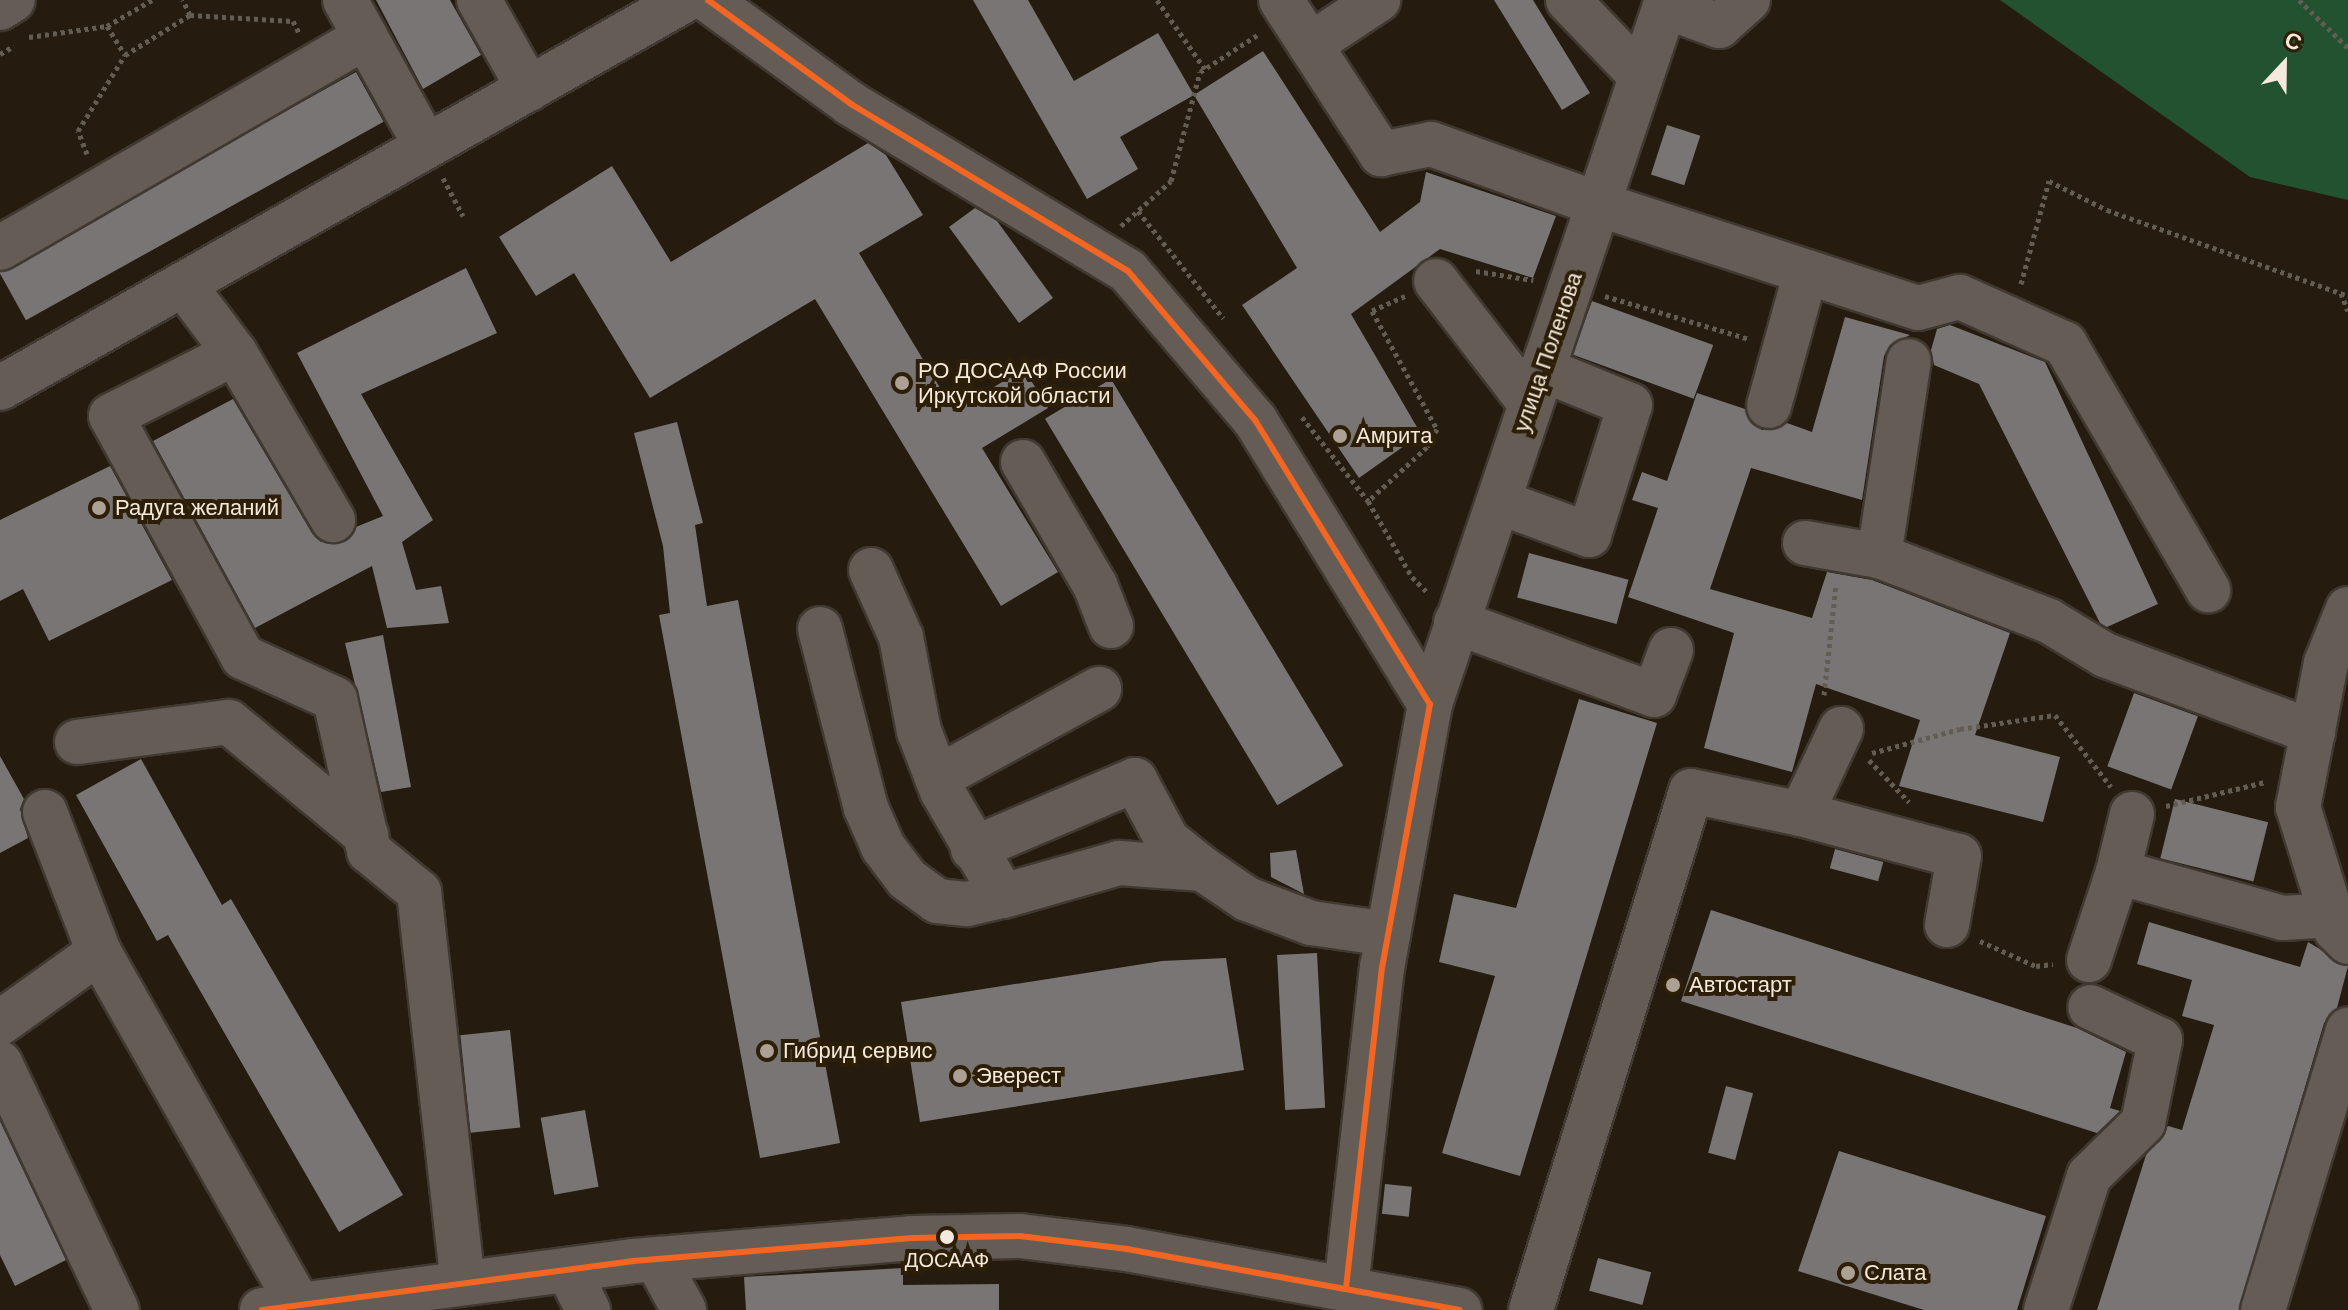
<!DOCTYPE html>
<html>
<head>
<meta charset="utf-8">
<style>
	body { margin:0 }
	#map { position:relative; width:2348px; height:1310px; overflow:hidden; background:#251c0f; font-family:Arial,sans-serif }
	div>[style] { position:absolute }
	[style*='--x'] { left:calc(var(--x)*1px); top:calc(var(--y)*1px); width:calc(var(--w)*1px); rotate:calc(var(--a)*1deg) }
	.forest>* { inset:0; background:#235230 }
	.building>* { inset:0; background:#797574; transform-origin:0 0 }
	.path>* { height:5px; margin-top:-2.5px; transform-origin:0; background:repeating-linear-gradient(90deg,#625c52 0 4px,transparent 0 8px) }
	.roads { filter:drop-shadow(2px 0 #403931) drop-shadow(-2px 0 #403931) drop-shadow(0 2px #403931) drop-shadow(0 -2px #403931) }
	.minor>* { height:44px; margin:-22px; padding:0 22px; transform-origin:22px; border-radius:22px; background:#655d55 }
	.bus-1>* { height:6px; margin:-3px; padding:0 3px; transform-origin:3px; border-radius:3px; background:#f26522 }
	.dots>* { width:22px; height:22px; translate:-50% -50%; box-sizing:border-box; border:4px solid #2d1e07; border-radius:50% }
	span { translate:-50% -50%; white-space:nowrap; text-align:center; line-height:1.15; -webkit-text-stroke:8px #2d1e07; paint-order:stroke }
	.bus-label { font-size:20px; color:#f4e9dc }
	.street-label { font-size:22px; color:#f4e9dc }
	.poi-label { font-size:22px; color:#f4e9dc }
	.left { translate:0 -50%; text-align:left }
	.north { position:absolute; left:2244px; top:24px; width:80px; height:80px; -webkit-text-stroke:6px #2d1e07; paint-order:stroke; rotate:22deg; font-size:22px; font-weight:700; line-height:32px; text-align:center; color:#f4e9dc }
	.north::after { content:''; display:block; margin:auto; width:28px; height:36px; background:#f4e9dc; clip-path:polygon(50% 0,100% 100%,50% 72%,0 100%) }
</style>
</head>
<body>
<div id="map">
	<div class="forest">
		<div style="clip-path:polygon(2000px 0,2348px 0,2348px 200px,2250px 177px)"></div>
	</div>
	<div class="building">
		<div style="clip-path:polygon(376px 0,450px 0,481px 55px,423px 89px)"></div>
		<div style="clip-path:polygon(973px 0,1028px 0,1074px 81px,1158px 33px,1194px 95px,1120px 137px,1138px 169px,1087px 199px)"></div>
		<div style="clip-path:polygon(1494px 0,1533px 0,1590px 93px,1562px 110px)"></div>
		<div style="clip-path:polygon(1263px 51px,1380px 232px,1420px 202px,1426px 172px,1556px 216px,1533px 278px,1440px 249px,1351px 314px,1421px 434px,1359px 478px,1242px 305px,1297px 268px,1194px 95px)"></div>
		<div style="left:356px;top:72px;width:57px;height:409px;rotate:61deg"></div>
		<div style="left:1667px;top:125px;width:35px;height:52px;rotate:18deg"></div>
		<div style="clip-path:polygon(868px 143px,886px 155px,923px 215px,859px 253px,954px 411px,1024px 369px,1048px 408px,982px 448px,1058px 572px,1001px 606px,815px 299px,650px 398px,574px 273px,536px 296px,499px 237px,612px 166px,671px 262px)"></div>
		<div style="clip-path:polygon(975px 208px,997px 221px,1053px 298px,1019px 323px,949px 227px)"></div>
		<div style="clip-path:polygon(466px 268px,497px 333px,361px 394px,433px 520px,402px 542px,416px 590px,441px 586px,449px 623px,387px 628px,372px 566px,255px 628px,153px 441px,233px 399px,312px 533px,321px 542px,345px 542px,356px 527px,383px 516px,297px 353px)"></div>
		<div style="left:1592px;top:301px;width:129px;height:57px;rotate:20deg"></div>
		<div style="clip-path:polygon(1845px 317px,1910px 335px,1890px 345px,1884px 356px,1862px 500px,1751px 468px,1710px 589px,1812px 618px,1827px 572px,1872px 580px,2010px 633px,1975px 735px,2060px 757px,2043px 822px,1899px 786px,1920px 720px,1816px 684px,1792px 772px,1704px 748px,1734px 633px,1628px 597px,1658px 508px,1632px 500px,1642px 472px,1667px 481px,1697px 393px,1745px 409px,1751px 423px,1762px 430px,1787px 423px,1812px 432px)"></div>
		<div style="clip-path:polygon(1950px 325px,2045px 362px,2158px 604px,2107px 627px,2100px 623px,1979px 384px,1934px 365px,1931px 350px,1937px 329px)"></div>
		<div style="left:1111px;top:379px;width:451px;height:77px;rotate:59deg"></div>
		<div style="clip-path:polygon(677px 422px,703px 523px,695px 525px,707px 606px,738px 600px,840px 1143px,760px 1158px,659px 615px,670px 613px,663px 546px,634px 433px)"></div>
		<div style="clip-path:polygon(110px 466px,172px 580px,49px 641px,23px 589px,0 601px,0 520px)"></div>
		<div style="left:1529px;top:553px;width:103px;height:46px;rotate:15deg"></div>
		<div style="clip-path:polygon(383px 635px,411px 787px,381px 792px,345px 643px)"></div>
		<div style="left:2134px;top:693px;width:68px;height:78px;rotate:20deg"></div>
		<div style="clip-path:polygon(1579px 699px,1657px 723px,1520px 1176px,1442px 1153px,1495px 976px,1439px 962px,1454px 894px,1516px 908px)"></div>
		<div style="clip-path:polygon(0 756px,24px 799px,20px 809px,28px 838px,0 853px)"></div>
		<div style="clip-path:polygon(141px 759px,222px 905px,231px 899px,403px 1195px,339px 1232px,168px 935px,157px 941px,76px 795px)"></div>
		<div style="left:2175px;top:799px;width:96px;height:61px;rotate:14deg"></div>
		<div style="left:1835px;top:849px;width:50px;height:20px;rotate:15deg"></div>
		<div style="clip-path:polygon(1296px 850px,1304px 894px,1271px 877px,1270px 853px)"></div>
		<div style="clip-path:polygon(1711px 910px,2077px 1028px,2126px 1052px,2110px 1108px,2120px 1111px,2097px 1133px,1681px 1001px)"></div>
		<div style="clip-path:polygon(2149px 922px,2300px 967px,2308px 942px,2348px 966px,2337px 1008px,2324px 1023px,2239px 1310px,2097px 1310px,2146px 1155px,2168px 1126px,2182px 1130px,2214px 1025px,2182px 1016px,2192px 980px,2137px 964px)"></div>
		<div style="left:1317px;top:953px;width:155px;height:40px;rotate:87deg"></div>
		<div style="clip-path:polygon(1226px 958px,1244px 1070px,920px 1122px,901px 1002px,1162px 961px)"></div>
		<div style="left:510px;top:1030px;width:98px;height:50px;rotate:84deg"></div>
		<div style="left:1726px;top:1086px;width:28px;height:69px;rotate:15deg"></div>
		<div style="left:585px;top:1110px;width:78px;height:45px;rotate:80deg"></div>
		<div style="clip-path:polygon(0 1121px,66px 1260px,15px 1286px,0 1255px)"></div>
		<div style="clip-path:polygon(1839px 1151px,2046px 1216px,2017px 1310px,1924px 1310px,1798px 1271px)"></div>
		<div style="left:1385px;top:1184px;width:27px;height:30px;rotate:6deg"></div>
		<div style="left:1598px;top:1258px;width:55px;height:34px;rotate:15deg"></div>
		<div style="clip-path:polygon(903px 1268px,903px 1285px,999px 1284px,999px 1310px,746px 1310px,744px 1277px)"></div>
	</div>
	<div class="path">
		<div style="--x:152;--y:0;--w:52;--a:150"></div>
		<div style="--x:107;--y:26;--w:34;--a:58"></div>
		<div style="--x:125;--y:55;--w:76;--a:-31.6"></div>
		<div style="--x:190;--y:15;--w:17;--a:-115"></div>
		<div style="--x:1157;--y:0;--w:84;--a:55.2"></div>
		<div style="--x:2299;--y:0;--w:69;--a:44.4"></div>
		<div style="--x:190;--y:15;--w:103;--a:3.3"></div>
		<div style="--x:293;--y:21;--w:13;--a:63"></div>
		<div style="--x:29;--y:37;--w:79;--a:-8"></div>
		<div style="--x:0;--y:54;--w:16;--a:-30"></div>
		<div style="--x:87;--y:154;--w:25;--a:-111"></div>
		<div style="--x:78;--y:131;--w:89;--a:-58.3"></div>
		<div style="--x:443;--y:178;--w:43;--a:62.2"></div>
		<div style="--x:1138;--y:211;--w:137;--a:51.5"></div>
		<div style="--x:1121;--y:226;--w:67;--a:-42"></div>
		<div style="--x:1171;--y:181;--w:113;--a:-75.1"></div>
		<div style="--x:1200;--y:72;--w:70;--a:-32.8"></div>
		<div style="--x:1476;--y:271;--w:58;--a:9"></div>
		<div style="--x:2021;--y:284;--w:107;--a:-74.8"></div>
		<div style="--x:2049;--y:181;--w:65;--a:26.6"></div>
		<div style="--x:2107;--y:210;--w:256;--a:19.6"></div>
		<div style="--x:2341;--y:293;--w:19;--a:69"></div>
		<div style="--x:1405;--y:296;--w:36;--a:156"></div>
		<div style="--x:1372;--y:311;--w:135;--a:61.2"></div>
		<div style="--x:1437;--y:429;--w:21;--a:119"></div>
		<div style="--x:1427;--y:447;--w:80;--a:137.5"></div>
		<div style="--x:1368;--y:501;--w:88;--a:59.9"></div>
		<div style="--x:1412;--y:577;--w:24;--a:45"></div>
		<div style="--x:1605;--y:296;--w:150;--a:16.6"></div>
		<div style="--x:1302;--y:417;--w:107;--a:51.8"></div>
		<div style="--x:1824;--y:695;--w:111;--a:-83.8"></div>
		<div style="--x:1872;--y:753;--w:91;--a:-15.3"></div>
		<div style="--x:1960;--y:729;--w:96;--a:-8.4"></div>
		<div style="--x:2055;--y:715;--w:91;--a:52.1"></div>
		<div style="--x:1869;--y:760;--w:58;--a:46.4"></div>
		<div style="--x:2166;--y:806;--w:102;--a:-13.6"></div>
		<div style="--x:1980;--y:941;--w:61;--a:24.1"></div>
		<div style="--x:2036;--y:966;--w:17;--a:-7"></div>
	</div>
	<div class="roads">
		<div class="minor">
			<div style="--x:345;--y:0;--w:167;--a:61"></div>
			<div style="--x:479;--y:0;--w:102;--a:60.7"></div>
			<div style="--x:708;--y:0;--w:177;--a:36"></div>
			<div style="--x:851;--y:104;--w:323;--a:31.1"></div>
			<div style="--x:1128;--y:271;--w:196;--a:49.6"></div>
			<div style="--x:1255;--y:420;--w:334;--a:58.4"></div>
			<div style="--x:1430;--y:704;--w:267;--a:100.3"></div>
			<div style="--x:1382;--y:967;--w:322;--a:96.4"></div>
			<div style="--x:1281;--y:0;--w:184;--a:57"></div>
			<div style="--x:1381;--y:154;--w:51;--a:-11.3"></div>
			<div style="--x:1431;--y:144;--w:177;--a:19.8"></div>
			<div style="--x:1598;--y:204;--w:336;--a:18"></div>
			<div style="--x:1918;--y:308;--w:43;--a:-14.7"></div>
			<div style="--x:1960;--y:297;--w:115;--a:24.1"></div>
			<div style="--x:2065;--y:344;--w:285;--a:59.8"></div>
			<div style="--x:1568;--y:0;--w:105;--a:46.2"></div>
			<div style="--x:1665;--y:6;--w:58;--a:20.3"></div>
			<div style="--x:1719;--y:26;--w:39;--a:-42"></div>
			<div style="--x:0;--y:8;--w:15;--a:-32"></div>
			<div style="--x:1310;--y:45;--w:82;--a:-33.5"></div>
			<div style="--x:0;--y:248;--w:422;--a:-30"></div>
			<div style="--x:1436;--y:281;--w:154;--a:52.4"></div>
			<div style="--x:183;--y:284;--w:86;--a:53"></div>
			<div style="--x:235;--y:353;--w:139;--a:153.1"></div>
			<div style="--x:111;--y:416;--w:275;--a:61.3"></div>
			<div style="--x:243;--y:657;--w:101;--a:24.5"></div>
			<div style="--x:335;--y:699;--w:156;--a:77.4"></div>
			<div style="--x:369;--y:851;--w:65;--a:39.4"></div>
			<div style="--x:419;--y:892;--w:393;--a:83.6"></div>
			<div style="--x:235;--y:353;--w:194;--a:59.6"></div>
			<div style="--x:0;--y:388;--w:787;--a:-29.53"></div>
			<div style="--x:1769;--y:406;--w:139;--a:-74.6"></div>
			<div style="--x:1023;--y:462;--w:143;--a:59.7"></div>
			<div style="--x:1095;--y:585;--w:44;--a:68.7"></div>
			<div style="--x:1499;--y:502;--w:96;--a:20.1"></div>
			<div style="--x:1589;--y:535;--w:136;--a:-72.5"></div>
			<div style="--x:1630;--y:405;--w:95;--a:-157.8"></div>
			<div style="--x:1805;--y:543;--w:75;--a:10"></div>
			<div style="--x:1879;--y:556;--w:182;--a:20.9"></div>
			<div style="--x:2049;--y:621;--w:66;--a:31.3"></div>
			<div style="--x:2105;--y:655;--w:222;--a:20.3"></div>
			<div style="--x:1879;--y:556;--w:197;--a:-81.3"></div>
			<div style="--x:871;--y:570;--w:73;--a:65.9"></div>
			<div style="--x:901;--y:637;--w:96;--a:79.2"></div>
			<div style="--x:919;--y:731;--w:64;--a:69"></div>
			<div style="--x:942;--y:791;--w:121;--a:59.8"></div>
			<div style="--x:2348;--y:609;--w:58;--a:112.2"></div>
			<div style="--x:2326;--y:663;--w:147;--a:101"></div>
			<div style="--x:2298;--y:807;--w:129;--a:72.8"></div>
			<div style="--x:2336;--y:930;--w:17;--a:45"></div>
			<div style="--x:1456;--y:622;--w:211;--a:20.2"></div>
			<div style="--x:1654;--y:695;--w:48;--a:-69.3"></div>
			<div style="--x:820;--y:629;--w:185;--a:75.6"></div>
			<div style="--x:866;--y:808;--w:43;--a:66.4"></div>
			<div style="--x:883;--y:847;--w:40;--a:53"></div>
			<div style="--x:907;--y:879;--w:37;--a:36"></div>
			<div style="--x:937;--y:901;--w:30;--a:6"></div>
			<div style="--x:967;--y:904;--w:37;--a:-13"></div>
			<div style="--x:1003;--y:896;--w:121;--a:-15.9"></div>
			<div style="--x:1119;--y:863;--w:84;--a:4.1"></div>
			<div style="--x:1203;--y:869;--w:53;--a:34.3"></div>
			<div style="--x:1247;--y:899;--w:68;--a:20.6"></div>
			<div style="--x:1311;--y:923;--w:78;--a:8.1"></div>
			<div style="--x:1430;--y:704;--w:743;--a:-71.39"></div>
			<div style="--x:77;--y:742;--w:153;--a:-7.5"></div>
			<div style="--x:229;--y:722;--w:178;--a:39.5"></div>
			<div style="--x:937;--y:778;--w:185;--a:-28.8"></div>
			<div style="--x:45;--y:812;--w:150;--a:68.9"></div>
			<div style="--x:1801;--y:814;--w:163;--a:14.9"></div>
			<div style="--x:1959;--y:856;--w:70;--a:99.9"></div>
			<div style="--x:2132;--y:814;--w:60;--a:103.6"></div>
			<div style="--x:2118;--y:872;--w:171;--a:15.6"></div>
			<div style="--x:2283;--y:918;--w:49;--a:-3.5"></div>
			<div style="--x:973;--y:849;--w:176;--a:-23.1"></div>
			<div style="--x:1135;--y:780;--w:68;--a:61.9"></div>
			<div style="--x:1167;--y:840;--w:46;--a:38.9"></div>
			<div style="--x:2089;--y:960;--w:93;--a:-71.8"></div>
			<div style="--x:0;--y:1023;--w:122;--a:-35.6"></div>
			<div style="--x:99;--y:952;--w:406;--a:60.5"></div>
			<div style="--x:0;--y:1063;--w:273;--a:64.7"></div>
			<div style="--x:656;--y:1259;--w:58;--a:61.2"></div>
			<div style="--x:568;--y:1270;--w:45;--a:63.4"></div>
			<div style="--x:262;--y:1310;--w:374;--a:-7.5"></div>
			<div style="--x:633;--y:1261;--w:280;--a:-4.7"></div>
			<div style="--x:912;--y:1238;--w:108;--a:-1.1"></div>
			<div style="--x:1020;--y:1236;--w:108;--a:6.9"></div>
			<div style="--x:1127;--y:1249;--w:338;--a:10.4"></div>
			<div style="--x:1531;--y:1310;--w:543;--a:-72.87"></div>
			<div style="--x:1691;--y:791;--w:112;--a:11.8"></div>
			<div style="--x:1801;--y:814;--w:94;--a:-64.8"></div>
			<div style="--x:2046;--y:1310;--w:141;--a:-72.2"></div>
			<div style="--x:2089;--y:1176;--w:76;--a:-44.5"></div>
			<div style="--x:2143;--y:1123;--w:85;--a:-78.4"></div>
			<div style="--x:2160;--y:1040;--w:77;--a:-154.8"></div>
			<div style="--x:2263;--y:1310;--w:293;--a:-73.1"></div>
		</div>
	</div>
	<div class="bus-1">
		<div style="--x:708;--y:0;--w:177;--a:36"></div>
		<div style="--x:851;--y:104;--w:323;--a:31.1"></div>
		<div style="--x:1128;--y:271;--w:196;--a:49.6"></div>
		<div style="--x:1255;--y:420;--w:334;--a:58.4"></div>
		<div style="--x:1430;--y:704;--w:267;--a:100.3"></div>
		<div style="--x:1382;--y:967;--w:322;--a:96.4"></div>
		<div style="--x:262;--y:1310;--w:374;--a:-7.5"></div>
		<div style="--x:633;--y:1261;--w:280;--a:-4.7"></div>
		<div style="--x:912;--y:1238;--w:108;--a:-1.1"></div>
		<div style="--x:1020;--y:1236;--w:108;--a:6.9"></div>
		<div style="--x:1127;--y:1249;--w:338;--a:10.4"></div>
	</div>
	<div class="dots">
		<div style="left:902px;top:383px;background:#aca194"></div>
		<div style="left:1340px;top:436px;background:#aca194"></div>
		<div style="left:99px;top:508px;background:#aca194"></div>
		<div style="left:1673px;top:985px;background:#aca194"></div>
		<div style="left:767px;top:1051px;background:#aca194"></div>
		<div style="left:960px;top:1076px;background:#aca194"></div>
		<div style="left:947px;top:1237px;background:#f4e9dc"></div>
		<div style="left:1848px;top:1273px;background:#aca194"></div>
	</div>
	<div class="bus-label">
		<span style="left:947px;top:1260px">ДОСААФ</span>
	</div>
	<div class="street-label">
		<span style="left:1548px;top:352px;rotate:-71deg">улица Поленова</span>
	</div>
	<div class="poi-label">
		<span class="left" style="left:918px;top:383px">РО ДОСААФ России<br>Иркутской области</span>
		<span class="left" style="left:1356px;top:436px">Амрита</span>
		<span class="left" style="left:115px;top:508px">Радуга желаний</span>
		<span class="left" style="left:1689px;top:985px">Автостарт</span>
		<span class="left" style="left:783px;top:1051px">Гибрид сервис</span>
		<span class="left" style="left:976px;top:1076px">Эверест</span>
		<span class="left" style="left:1864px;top:1273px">Слата</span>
	</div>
	<div class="north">С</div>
</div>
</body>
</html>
